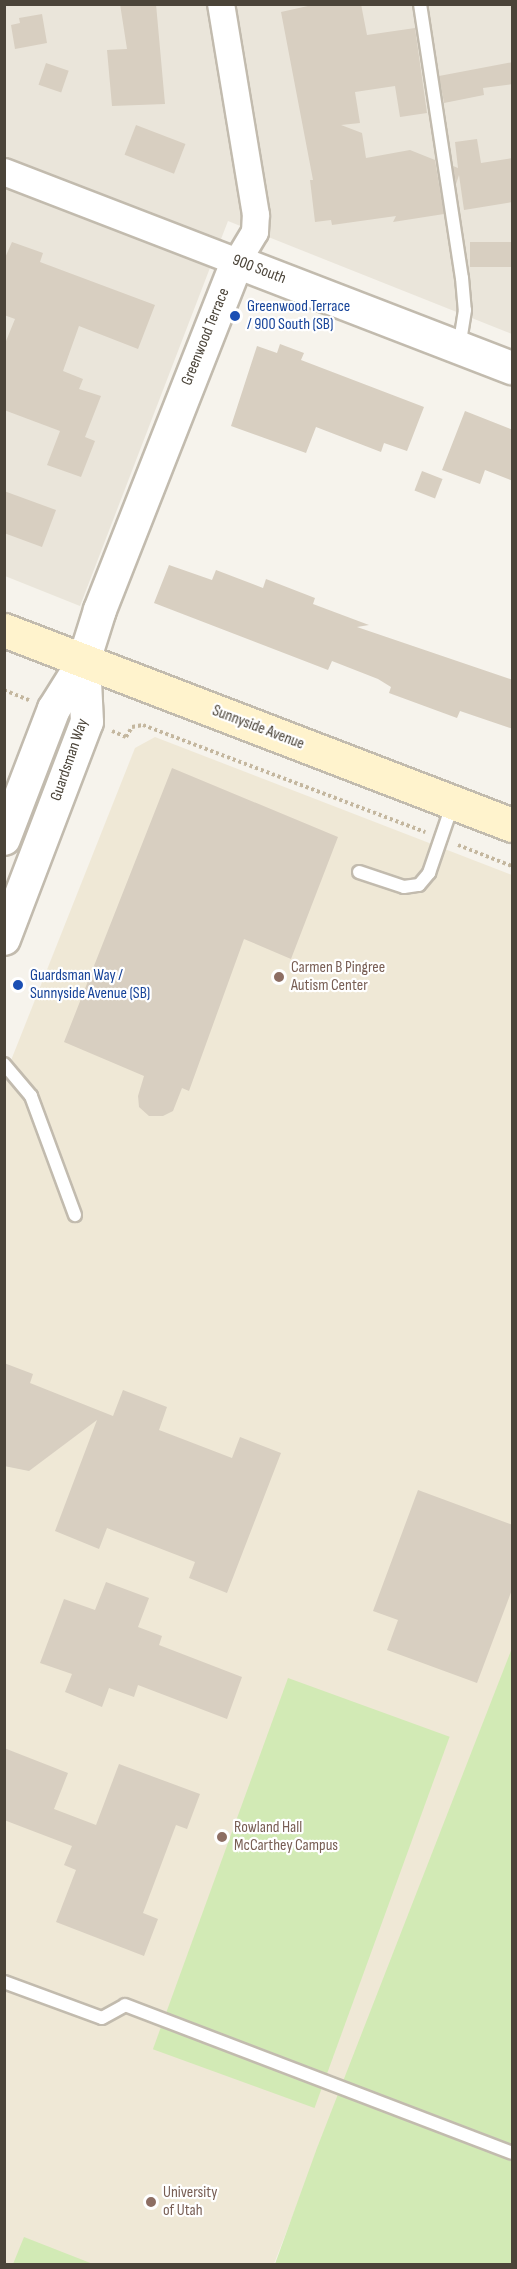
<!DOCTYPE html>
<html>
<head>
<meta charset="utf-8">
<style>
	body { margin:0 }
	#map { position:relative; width:517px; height:2269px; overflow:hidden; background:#f6f3ec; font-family:"Sofia Sans Condensed",sans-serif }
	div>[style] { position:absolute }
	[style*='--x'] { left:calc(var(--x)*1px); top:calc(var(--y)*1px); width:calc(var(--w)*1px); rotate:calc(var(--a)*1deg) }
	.residential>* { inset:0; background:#eae5da }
	.education>* { inset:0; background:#efe8d6 }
	.green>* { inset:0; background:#d2eab5; transform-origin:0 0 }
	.building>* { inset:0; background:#d8cfc1; transform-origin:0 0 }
	.path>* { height:4px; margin-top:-2px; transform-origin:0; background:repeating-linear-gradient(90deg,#c4b79f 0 3px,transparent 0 6px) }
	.roads { filter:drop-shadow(2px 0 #c2bbae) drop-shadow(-2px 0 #c2bbae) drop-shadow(0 2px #c2bbae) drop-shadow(0 -2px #c2bbae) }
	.service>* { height:12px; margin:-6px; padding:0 6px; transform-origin:6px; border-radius:6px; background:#fff }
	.minor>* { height:26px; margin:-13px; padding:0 13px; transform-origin:13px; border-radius:13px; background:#fff }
	.tertiary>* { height:32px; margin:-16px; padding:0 16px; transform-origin:16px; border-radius:16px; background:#fff }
	.secondary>* { height:33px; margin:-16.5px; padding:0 16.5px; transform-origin:16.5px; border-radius:16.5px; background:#fff3cd }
	.dots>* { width:16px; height:16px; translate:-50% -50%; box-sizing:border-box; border:3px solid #fff; border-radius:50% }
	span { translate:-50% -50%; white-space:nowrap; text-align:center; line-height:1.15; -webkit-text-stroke:4.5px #fff; paint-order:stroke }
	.street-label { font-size:16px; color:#4b4439 }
	.transit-label { font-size:16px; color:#164399 }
	.left { translate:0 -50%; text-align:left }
	.education-label { font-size:16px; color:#785e54 }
	.frame { position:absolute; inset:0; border:6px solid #4b4439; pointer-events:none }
</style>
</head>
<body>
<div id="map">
	<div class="residential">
		<div style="clip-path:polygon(4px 5px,512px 5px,512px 334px,228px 221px,80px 606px,5px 576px)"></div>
	</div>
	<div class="education">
		<div style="clip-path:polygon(155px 737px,512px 875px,512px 1651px,274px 2264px,5px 2264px,4px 1078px,135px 748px)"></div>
	</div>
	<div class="green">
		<div style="clip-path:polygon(512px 1648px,512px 2264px,275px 2264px,317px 2148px)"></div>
		<div style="left:288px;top:1678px;width:172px;height:395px;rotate:20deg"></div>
		<div style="clip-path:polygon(24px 2237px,93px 2264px,13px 2264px)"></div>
	</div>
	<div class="building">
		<div style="clip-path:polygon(120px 4px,156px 4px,165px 104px,112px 106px,107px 50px,127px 49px)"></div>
		<div style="clip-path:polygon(317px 4px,361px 4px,367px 35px,415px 28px,427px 113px,400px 117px,395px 86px,355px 92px,360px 123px,341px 125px,362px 133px,366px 158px,410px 150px,435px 160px,444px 214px,393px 222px,396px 216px,332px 225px,331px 220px,315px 222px,310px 180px,313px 180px,281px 12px)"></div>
		<div style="clip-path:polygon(42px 14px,47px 43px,15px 49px,11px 25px,20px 23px,19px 18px)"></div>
		<div style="clip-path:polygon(513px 62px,513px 84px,483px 88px,484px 95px,444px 103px,439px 76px)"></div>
		<div style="left:46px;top:63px;width:24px;height:23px;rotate:19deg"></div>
		<div style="left:136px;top:125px;width:53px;height:32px;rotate:21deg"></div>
		<div style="clip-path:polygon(477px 139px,481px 163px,513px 158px,513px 202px,464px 210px,459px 175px,456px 184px,453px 166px,458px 168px,455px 142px)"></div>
		<div style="clip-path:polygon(12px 242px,43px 253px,40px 262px,155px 305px,138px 349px,79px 326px,63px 371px,83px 379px,79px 389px,101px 396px,85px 437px,95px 441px,81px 477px,47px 465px,60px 431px,4px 410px,4px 346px,15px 319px,4px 315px,4px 260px)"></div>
		<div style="left:513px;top:242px;width:25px;height:43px;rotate:90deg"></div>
		<div style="clip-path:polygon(280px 344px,304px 353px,301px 360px,424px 407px,407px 451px,384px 443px,381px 452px,316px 427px,306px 453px,231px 426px,257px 346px,277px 353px)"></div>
		<div style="clip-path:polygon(465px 411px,513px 430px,513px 481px,485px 470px,480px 484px,442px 470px)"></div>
		<div style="left:422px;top:471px;width:22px;height:21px;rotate:21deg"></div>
		<div style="clip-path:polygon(4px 491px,56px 510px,42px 547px,4px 533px)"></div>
		<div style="clip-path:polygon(169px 565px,212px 580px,216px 570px,263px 588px,266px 579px,315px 598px,313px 604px,369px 625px,357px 627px,513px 680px,513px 729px,460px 711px,457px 718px,389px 693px,391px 687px,378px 679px,332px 661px,328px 670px,154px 603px)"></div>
		<div style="clip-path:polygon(172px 768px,338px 837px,291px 959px,244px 939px,189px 1091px,182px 1088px,173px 1111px,163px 1116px,149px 1116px,139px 1107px,138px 1096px,144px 1076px,64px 1042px)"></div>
		<div style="clip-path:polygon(4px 1363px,33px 1374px,30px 1383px,113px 1416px,123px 1390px,167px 1407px,159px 1430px,232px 1458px,240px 1437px,281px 1453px,227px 1593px,189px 1578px,195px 1562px,107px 1528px,99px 1549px,55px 1531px,97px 1420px,29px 1471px,4px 1466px)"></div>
		<div style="clip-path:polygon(418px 1490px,513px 1525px,513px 1587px,477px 1683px,387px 1650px,398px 1620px,373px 1611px)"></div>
		<div style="clip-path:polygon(106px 1582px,149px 1598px,138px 1627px,162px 1636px,159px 1645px,242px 1677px,227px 1719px,138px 1685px,134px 1697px,109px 1688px,102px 1707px,65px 1692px,72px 1674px,40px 1663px,64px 1599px,95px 1610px)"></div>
		<div style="clip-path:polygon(4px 1748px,68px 1773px,54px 1809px,96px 1825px,119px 1764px,200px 1794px,187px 1829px,176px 1825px,143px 1913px,158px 1919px,144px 1956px,56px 1922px,76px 1870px,64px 1865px,72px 1846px,4px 1820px)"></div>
	</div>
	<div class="path">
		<div style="--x:4;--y:690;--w:27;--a:22"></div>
		<div style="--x:112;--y:731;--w:15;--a:23"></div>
		<div style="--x:126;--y:737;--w:12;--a:-59"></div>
		<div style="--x:132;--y:727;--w:11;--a:-10"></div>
		<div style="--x:143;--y:725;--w:302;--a:20.8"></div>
		<div style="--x:458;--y:845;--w:58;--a:21.3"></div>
	</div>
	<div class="roads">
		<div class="service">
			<div style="--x:420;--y:4;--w:277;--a:81.3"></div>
			<div style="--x:462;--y:278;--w:32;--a:85"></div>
			<div style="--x:465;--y:310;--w:37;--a:99"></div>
			<div style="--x:359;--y:872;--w:47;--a:18.4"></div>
			<div style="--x:404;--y:887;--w:15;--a:-8"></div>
			<div style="--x:419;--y:885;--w:16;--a:-50"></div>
			<div style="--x:429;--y:873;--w:74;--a:-71.1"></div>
			<div style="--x:4;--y:1064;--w:42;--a:49.8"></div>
			<div style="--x:31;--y:1096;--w:127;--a:69.7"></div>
			<div style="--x:4;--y:1982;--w:104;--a:20.2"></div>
			<div style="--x:102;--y:2018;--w:26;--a:-29"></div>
			<div style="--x:125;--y:2005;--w:414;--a:20.9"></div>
		</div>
		<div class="minor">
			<div style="--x:4;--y:172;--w:250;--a:21.1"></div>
			<div style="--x:237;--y:262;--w:35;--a:-59"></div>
			<div style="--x:255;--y:232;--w:17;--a:-87"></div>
			<div style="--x:256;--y:215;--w:214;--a:-99.4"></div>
		</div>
		<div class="tertiary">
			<div style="--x:4;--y:839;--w:139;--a:-69"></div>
			<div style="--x:54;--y:709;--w:57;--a:-58"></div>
			<div style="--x:84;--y:661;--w:53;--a:-72.6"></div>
			<div style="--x:100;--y:610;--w:374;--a:-68.5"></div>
			<div style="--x:237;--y:262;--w:295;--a:21.1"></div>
			<div style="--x:4;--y:939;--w:232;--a:-69.1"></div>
			<div style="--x:87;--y:722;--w:61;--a:-92.8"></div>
		</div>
		<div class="secondary">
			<div style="--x:4;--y:630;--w:544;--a:21"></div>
		</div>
	</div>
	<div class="dots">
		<div style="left:235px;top:316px;background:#1a4fb4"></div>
		<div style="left:279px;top:977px;background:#8d6e63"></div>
		<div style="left:18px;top:985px;background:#1a4fb4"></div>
		<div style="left:222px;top:1837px;background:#8d6e63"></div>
		<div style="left:151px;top:2202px;background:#8d6e63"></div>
	</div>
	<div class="street-label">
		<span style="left:259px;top:270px;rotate:21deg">900 South</span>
		<span style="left:206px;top:337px;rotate:-68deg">Greenwood Terrace</span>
		<span style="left:258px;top:728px;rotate:21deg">Sunnyside Avenue</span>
		<span style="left:70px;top:760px;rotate:-71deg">Guardsman Way</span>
	</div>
	<div class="transit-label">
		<span class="left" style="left:247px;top:316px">Greenwood Terrace<br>/ 900 South (SB)</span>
		<span class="left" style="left:30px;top:985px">Guardsman Way /<br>Sunnyside Avenue (SB)</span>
	</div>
	<div class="education-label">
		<span class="left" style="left:291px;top:977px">Carmen B Pingree<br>Autism Center</span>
		<span class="left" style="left:234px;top:1837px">Rowland Hall<br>McCarthey Campus</span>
		<span class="left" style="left:163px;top:2202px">University<br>of Utah</span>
	</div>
	<div class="frame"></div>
</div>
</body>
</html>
